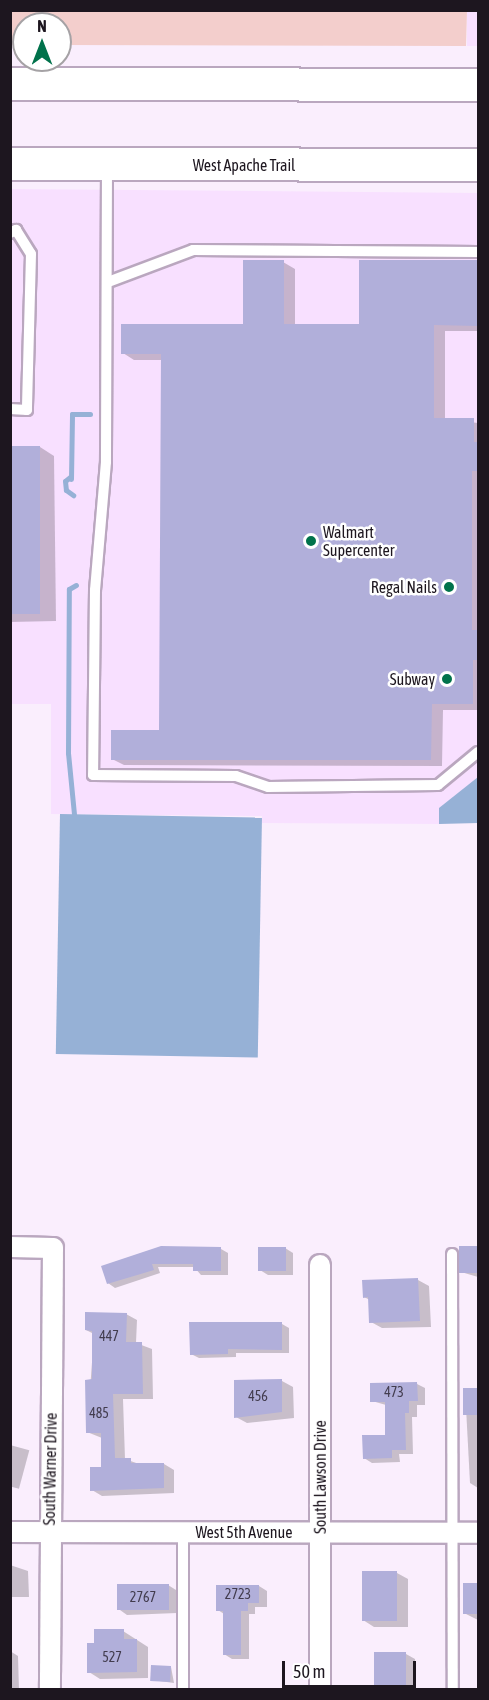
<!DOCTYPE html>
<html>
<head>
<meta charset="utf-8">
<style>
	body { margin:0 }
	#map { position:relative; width:489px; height:1700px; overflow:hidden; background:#faeefd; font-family:"Asap Condensed",sans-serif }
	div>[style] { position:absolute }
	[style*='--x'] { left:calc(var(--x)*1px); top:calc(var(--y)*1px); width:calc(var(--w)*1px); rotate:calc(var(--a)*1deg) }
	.built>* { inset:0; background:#f8e0ff; transform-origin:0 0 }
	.green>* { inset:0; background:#f3cecc }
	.water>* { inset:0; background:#96b1d6; transform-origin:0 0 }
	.shadow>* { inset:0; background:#0003; transform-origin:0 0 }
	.stream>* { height:5px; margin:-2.5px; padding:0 2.5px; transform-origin:2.5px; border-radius:2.5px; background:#96b1d6 }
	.building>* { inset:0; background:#b1afda; transform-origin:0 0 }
	.roads { filter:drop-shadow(2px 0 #baa7bf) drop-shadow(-2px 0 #baa7bf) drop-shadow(0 2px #baa7bf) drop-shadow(0 -2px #baa7bf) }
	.lane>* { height:10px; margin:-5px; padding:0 5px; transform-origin:5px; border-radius:5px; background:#fff }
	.street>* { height:20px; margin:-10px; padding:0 10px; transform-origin:10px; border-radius:10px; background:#fff }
	.primary>* { height:32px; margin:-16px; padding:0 16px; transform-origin:16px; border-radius:16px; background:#fff }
	.dots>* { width:16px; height:16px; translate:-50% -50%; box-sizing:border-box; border:3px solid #fff; border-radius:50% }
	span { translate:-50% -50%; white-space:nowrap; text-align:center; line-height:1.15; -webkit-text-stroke:5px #fff; paint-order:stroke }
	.number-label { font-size:14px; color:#423c4e }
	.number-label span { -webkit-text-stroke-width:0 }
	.street-label { font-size:16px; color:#1d161f }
	.poi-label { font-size:16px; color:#1d161f }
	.left { translate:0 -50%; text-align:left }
	.right { translate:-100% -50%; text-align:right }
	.frame { position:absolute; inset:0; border:12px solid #1d161f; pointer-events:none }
	.north { position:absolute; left:12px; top:12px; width:60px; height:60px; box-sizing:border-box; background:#fff; border:2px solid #a5a2a5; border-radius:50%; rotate:0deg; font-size:16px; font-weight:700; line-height:24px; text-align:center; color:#1d161f }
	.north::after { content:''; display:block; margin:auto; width:21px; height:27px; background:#01724b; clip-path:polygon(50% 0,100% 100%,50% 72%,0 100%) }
	.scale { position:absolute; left:282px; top:1661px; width:134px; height:27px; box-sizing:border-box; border:3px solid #1d161f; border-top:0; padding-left:8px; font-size:18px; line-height:21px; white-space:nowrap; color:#1d161f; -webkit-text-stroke:4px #fff; paint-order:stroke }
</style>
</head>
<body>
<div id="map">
	<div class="built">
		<div style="left:467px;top:11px;width:11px;height:35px"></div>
		<div style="clip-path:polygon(10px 189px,478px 193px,478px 777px,440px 808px,439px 824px,262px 823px,262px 816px,51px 814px,51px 704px,11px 704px)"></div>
	</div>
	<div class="green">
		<div style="clip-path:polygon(11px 10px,467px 11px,466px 46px,60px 45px,60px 24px,24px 24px,24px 45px,11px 45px)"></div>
	</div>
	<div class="water">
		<div style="clip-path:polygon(478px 777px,478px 823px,439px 824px,439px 808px)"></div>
		<div style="left:60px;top:814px;width:202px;height:240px;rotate:1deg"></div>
	</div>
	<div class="shadow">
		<div style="clip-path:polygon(283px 262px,295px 269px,295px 326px,360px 326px,360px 262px,478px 262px,478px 331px,445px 331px,445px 419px,478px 423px,478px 710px,443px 710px,442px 766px,124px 765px,112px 759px,161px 732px,162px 360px,134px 360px,123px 353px,244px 326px)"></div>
		<div style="clip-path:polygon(40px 447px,54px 456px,56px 621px,10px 622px,10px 448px)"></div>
		<div style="clip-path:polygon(461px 1247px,478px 1247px,478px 1277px,461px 1272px)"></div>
		<div style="clip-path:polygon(285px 1248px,293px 1253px,293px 1275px,268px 1275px,260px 1270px)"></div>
		<div style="clip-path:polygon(221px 1249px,228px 1253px,228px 1275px,201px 1275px,194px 1267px,158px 1267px,160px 1273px,115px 1288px,108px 1283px,103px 1267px)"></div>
		<div style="clip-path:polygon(418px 1280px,429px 1286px,431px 1327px,382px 1328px,371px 1322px,370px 1300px,364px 1297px)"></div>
		<div style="clip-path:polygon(126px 1314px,137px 1320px,136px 1343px,152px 1349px,153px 1399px,123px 1399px,125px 1459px,139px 1464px,164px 1464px,174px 1470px,174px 1493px,102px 1496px,92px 1490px,102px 1469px,102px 1438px,87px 1432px,94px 1334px,86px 1330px)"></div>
		<div style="clip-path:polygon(282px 1324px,289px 1328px,289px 1353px,236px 1353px,236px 1357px,199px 1358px,191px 1354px)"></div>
		<div style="clip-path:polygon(282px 1381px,293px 1387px,294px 1418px,247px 1423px,236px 1417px)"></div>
		<div style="clip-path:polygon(417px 1384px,425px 1388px,425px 1405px,417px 1405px,417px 1417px,412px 1417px,413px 1454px,399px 1454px,400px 1462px,372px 1463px,364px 1458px,387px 1436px,386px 1405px,372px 1401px)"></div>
		<div style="clip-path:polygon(465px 1389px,478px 1389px,478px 1488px,470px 1483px)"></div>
		<div style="left:10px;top:1445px;width:20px;height:40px;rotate:15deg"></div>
		<div style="clip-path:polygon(10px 1565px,28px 1571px,29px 1597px,10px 1597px)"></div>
		<div style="clip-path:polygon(397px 1573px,408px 1579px,408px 1627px,374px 1627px,363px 1620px)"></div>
		<div style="clip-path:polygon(465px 1584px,478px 1584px,478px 1620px,464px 1613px)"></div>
		<div style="clip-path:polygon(168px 1585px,176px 1590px,177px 1613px,127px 1615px,120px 1610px)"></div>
		<div style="clip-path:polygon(259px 1586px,267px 1591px,267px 1607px,255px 1607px,255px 1614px,249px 1614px,249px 1659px,232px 1659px,224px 1654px,224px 1614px,218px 1610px)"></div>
		<div style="clip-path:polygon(123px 1631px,148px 1647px,148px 1678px,100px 1679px,89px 1672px,96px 1644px)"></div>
		<div style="clip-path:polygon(10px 1651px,18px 1656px,19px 1690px,10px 1690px)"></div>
		<div style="clip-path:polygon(375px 1654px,406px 1654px,415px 1659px,416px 1690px,376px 1690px)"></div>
		<div style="clip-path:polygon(171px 1667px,174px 1683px,152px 1680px)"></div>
	</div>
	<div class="stream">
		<div style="--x:70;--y:477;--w:6;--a:141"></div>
		<div style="--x:65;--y:481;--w:9;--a:84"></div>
		<div style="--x:66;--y:490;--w:9;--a:36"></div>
		<div style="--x:71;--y:479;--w:65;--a:-89.1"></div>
		<div style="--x:72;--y:414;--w:18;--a:0"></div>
		<div style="--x:74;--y:814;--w:61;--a:-95.6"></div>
		<div style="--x:68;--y:753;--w:164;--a:-89.7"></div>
		<div style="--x:69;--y:589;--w:8;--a:-30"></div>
	</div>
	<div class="building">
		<div style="clip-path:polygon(243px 260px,284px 260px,284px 324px,359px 324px,359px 260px,478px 260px,478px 326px,434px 325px,434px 418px,474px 418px,474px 442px,478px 442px,478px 471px,472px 471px,472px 630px,478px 630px,478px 660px,473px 660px,473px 704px,432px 704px,431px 760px,111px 760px,111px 730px,159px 730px,161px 354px,121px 354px,121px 324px,243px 324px)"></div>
		<div style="left:10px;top:446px;width:30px;height:168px"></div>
		<div style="clip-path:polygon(161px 1246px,221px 1247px,221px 1271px,193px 1271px,193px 1264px,152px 1264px,154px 1270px,107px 1284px,101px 1266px)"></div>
		<div style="left:459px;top:1246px;width:19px;height:27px"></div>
		<div style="left:258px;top:1247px;width:28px;height:24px"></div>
		<div style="clip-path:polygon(418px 1278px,420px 1321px,369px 1323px,368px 1297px,363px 1298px,362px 1280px)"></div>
		<div style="clip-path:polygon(85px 1312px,127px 1313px,126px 1342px,142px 1342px,143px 1394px,113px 1394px,115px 1458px,131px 1458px,131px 1463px,164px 1463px,164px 1488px,90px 1491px,90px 1467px,101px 1467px,101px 1433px,86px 1433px,85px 1380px,92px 1379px,92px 1331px,85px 1330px)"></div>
		<div style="clip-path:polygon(189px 1322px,282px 1322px,282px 1350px,228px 1349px,228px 1354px,190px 1355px)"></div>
		<div style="clip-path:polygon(282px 1379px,282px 1412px,234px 1418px,234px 1380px)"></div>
		<div style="clip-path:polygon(417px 1382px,418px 1401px,409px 1401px,409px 1413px,405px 1413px,406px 1450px,392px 1450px,392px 1458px,363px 1459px,362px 1435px,385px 1435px,385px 1402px,370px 1402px,370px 1383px)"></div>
		<div style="left:463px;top:1388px;width:15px;height:27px"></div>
		<div style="left:362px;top:1571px;width:35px;height:50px"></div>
		<div style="left:463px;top:1583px;width:15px;height:31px"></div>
		<div style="left:169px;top:1584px;width:26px;height:52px;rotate:90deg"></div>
		<div style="clip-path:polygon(216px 1585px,259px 1585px,259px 1603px,248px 1603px,248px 1611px,241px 1611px,241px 1655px,223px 1655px,223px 1611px,216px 1611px)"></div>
		<div style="clip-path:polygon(94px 1629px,124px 1629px,124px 1639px,137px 1639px,137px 1672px,87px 1673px,87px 1643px,94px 1643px)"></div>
		<div style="left:374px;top:1652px;width:32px;height:37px"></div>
		<div style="left:151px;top:1665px;width:20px;height:16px;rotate:3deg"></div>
	</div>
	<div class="roads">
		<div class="lane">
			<div style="--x:107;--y:166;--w:296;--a:90.2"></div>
			<div style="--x:106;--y:462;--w:128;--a:94.9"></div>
			<div style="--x:95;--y:590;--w:185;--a:90.6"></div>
			<div style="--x:93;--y:775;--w:143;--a:0.4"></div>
			<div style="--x:236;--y:776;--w:34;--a:19"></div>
			<div style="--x:268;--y:787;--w:170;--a:-0.7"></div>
			<div style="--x:438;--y:785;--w:52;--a:-39.5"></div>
			<div style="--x:10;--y:233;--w:7;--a:-27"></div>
			<div style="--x:16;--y:230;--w:28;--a:58"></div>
			<div style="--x:31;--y:254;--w:156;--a:91.5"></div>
			<div style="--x:27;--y:410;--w:17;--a:-177"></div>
			<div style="--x:108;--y:282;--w:91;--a:-20.6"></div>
			<div style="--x:193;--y:250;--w:285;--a:0.4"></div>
			<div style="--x:452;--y:1254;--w:436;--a:89.9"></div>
			<div style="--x:183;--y:1532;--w:158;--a:90"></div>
		</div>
		<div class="street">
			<div style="--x:10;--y:1247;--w:43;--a:1.3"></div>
			<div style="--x:53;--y:1248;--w:442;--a:90.4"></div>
			<div style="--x:10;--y:1532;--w:468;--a:0.1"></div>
			<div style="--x:320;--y:1690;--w:425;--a:-90"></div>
		</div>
		<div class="primary">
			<div style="--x:10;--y:84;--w:468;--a:0.1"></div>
			<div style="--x:10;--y:164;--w:468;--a:0.1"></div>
		</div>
	</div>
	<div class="dots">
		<div style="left:311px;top:541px;background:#01724b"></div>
		<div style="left:449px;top:587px;background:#01724b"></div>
		<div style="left:447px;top:679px;background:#01724b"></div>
	</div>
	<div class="number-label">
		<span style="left:109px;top:1336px">447</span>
		<span style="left:394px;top:1392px">473</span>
		<span style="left:258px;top:1396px">456</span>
		<span style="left:99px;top:1413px">485</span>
		<span style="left:238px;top:1594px">2723</span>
		<span style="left:143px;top:1597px">2767</span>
		<span style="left:112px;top:1657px">527</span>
	</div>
	<div class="street-label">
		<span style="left:244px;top:165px">West Apache Trail</span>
		<span style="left:50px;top:1469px;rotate:-89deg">South Warner Drive</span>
		<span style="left:320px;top:1477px;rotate:-90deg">South Lawson Drive</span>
		<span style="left:244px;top:1532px">West 5th Avenue</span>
	</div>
	<div class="poi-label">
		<span class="left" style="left:323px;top:541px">Walmart<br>Supercenter</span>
		<span class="right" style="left:437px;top:587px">Regal Nails</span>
		<span class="right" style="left:435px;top:679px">Subway</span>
	</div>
	<div class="frame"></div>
	<div class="north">N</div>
	<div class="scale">50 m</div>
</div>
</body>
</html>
